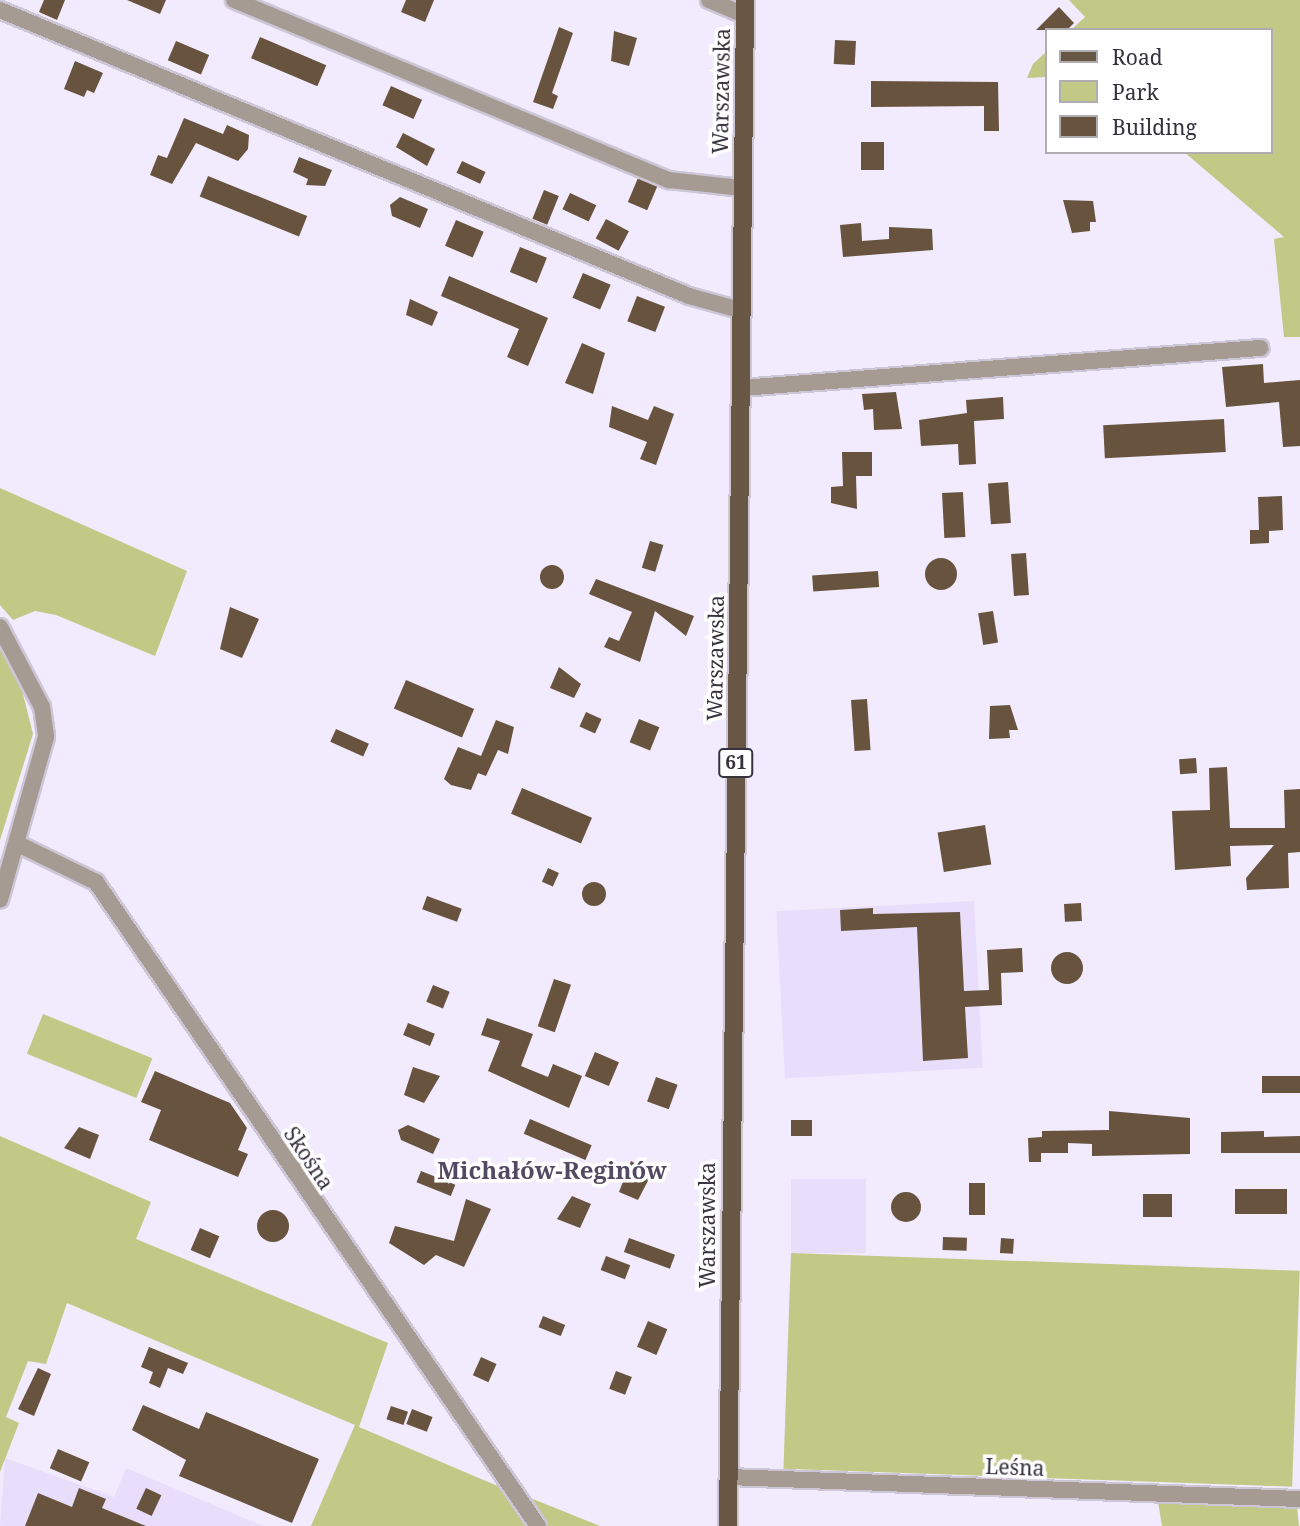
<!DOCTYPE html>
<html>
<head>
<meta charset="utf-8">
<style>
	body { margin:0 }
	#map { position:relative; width:1300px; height:1526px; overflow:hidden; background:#f1ebfd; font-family:"Noto Serif",serif }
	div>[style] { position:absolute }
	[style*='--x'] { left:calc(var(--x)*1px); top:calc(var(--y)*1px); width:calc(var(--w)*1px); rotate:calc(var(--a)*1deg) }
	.built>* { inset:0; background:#e8defc; transform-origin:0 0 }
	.green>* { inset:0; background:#c2c886; transform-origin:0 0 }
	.building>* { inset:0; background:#67533e; transform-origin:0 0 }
	.round { border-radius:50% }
	.roads { filter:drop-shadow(2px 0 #ccc6d7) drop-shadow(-2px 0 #ccc6d7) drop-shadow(0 2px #ccc6d7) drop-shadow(0 -2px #ccc6d7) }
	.minor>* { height:16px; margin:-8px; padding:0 8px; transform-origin:8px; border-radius:8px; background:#a69b92 }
	.major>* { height:18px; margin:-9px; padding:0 9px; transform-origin:9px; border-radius:9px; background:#695746 }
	span { translate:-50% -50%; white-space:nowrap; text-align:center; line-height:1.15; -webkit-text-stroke:7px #fff; paint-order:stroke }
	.shield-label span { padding:2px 5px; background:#fff; border:2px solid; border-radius:5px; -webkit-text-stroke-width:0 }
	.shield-label { font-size:19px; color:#36323d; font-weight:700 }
	.street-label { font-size:21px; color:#36323d }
	.quarter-label { font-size:24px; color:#524962; font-weight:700 }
	.legend { position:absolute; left:1045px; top:28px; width:228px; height:126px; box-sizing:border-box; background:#fff; border:2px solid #afadb1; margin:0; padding:9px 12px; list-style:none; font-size:21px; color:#36323d }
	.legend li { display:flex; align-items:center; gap:14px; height:35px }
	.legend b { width:35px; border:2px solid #afadb1 }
</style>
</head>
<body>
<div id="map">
	<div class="built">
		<div style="left:974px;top:901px;width:167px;height:198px;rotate:87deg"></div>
		<div style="left:791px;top:1179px;width:75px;height:74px"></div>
		<div style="clip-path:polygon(5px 1458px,114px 1497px,126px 1468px,263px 1526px,0 1526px)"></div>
	</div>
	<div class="green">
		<div style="clip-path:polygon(1069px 0,1300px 0,1300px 337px,1284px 337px,1274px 239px,1284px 237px,1184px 152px,1270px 152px,1270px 30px,1071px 30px,1085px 17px)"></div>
		<div style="clip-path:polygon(1046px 52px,1046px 77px,1027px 78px,1033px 64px)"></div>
		<div style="clip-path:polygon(0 488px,187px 571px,155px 656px,56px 615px,35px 611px,13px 620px,0 605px)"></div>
		<div style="clip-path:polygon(0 645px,19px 678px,33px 734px,0 840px)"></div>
		<div style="left:43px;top:1014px;width:118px;height:43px;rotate:22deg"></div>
		<div style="clip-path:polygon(0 1136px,151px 1202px,136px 1239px,388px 1343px,359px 1427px,500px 1487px,528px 1526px,311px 1526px,355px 1425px,67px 1303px,46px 1364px,28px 1361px,6px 1417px,19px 1423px,0 1472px)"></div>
		<div style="left:791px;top:1253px;width:509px;height:216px;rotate:2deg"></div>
		<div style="clip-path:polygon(523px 1495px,600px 1526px,544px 1526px)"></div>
		<div style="clip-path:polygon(1158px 1502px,1297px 1508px,1299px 1526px,1162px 1526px)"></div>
	</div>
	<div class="building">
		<div style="clip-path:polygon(44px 0,65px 0,57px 20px,39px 12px)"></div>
		<div style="clip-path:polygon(127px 0,166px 0,160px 14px)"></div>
		<div style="clip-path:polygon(406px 0,434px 0,425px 22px,401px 12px)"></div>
		<div style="clip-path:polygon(1059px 7px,1074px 23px,1067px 30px,1036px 30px)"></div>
		<div style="clip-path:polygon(559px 27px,573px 33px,552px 93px,558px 96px,553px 109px,533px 102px)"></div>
		<div style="clip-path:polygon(614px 31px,637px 38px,629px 66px,611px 61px)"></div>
		<div style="left:260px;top:37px;width:72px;height:23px;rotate:23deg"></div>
		<div style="left:835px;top:40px;width:21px;height:24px;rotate:3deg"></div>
		<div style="left:176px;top:41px;width:36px;height:21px;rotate:23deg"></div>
		<div style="clip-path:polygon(75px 61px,103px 73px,94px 93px,87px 90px,84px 97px,64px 89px)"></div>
		<div style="clip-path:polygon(871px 81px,998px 82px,999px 131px,984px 131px,984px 106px,871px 107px)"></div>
		<div style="left:391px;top:86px;width:34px;height:21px;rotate:24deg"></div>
		<div style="clip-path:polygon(184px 118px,223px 134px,227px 125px,249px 135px,248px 149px,238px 161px,196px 143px,172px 184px,150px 175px,158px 155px,167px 158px)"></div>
		<div style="clip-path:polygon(403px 133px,435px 149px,427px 166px,396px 147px)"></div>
		<div style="left:861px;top:142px;width:23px;height:28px"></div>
		<div style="clip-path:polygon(299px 157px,332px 170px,325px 186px,306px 185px,308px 179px,293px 172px)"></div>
		<div style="left:462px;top:161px;width:26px;height:13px;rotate:25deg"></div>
		<div style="left:208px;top:176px;width:107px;height:22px;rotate:22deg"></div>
		<div style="left:638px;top:178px;width:21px;height:26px;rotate:23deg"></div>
		<div style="left:544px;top:190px;width:16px;height:31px;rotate:22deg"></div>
		<div style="left:570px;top:193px;width:29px;height:18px;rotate:25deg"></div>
		<div style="clip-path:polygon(400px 197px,428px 209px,420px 228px,392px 216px,390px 205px)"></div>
		<div style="clip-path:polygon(1063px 200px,1093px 201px,1096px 222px,1090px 222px,1090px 231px,1072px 233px)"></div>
		<div style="left:606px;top:219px;width:26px;height:22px;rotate:28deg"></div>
		<div style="left:456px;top:220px;width:30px;height:28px;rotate:23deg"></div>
		<div style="clip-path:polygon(861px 223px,862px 241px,889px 239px,889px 227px,932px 229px,933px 250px,843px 257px,840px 225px)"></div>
		<div style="left:520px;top:247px;width:29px;height:27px;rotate:22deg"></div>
		<div style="left:583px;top:273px;width:30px;height:27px;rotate:23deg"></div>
		<div style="clip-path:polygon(449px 276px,548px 318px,528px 366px,507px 357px,519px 329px,441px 296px)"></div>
		<div style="left:637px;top:296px;width:30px;height:27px;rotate:21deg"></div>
		<div style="clip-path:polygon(410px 299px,438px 312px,432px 326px,406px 315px)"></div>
		<div style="clip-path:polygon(582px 343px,605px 353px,593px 394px,565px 383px)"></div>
		<div style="clip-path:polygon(1263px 364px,1264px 383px,1300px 380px,1300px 446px,1283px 447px,1279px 402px,1226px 407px,1222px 367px)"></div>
		<div style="clip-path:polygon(896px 392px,902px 429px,874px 430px,873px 409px,864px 410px,862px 394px)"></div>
		<div style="clip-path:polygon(1003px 397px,1004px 419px,974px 421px,976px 464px,959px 465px,958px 444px,921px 446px,919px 420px,967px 413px,966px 400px)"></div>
		<div style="clip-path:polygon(612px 406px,648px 420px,654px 406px,674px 414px,656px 465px,640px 459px,647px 442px,609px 427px)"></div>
		<div style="left:1224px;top:419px;width:33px;height:121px;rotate:87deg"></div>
		<div style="clip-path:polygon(842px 452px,872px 452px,872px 476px,856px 476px,857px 509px,831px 503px,831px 487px,843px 486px)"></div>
		<div style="left:1008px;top:482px;width:41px;height:20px;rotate:86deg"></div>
		<div style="left:963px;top:492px;width:45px;height:21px;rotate:87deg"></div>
		<div style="clip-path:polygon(1282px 496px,1283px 530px,1269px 531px,1269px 543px,1250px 544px,1250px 530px,1259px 530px,1258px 497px)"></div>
		<div style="left:650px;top:541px;width:14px;height:28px;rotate:17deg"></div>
		<div style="left:1026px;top:553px;width:42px;height:15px;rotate:86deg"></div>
		<div class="round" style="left:925px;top:558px;width:32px;height:32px"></div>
		<div class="round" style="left:540px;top:565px;width:24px;height:24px"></div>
		<div style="left:878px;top:571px;width:16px;height:66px;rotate:86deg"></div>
		<div style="clip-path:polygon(596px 579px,694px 616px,686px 636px,655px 611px,640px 662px,604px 647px,609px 637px,619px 641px,632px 612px,589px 594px)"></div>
		<div style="clip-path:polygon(230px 607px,259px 619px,242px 658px,220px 649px)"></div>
		<div style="left:993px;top:611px;width:32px;height:15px;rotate:81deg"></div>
		<div style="clip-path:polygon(559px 667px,581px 684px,574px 698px,550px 688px)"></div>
		<div style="left:406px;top:680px;width:74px;height:31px;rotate:23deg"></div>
		<div style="left:867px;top:699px;width:51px;height:16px;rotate:86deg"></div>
		<div style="clip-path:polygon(1010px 705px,1018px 730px,1009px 730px,1010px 738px,989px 739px,990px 706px)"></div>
		<div style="left:586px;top:712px;width:17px;height:16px;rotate:24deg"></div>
		<div style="left:639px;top:719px;width:22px;height:25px;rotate:22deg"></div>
		<div style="clip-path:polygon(496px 720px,514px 727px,508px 754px,498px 750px,486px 776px,478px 773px,471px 790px,451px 785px,444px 779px,458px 747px,481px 756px)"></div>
		<div style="left:336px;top:729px;width:36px;height:14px;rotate:24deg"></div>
		<div style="left:1196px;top:758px;width:15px;height:17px;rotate:86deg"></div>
		<div style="clip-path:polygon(1227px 767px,1230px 828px,1285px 828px,1284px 790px,1300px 789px,1300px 852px,1288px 853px,1289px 888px,1247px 890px,1246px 878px,1274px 845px,1230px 846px,1231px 866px,1175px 870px,1172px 811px,1210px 810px,1209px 768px)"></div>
		<div style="left:522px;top:788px;width:76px;height:28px;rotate:23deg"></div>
		<div style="left:985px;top:825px;width:40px;height:48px;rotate:81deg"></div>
		<div style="left:548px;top:868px;width:12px;height:15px;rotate:24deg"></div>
		<div class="round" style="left:582px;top:882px;width:24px;height:24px"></div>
		<div style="left:427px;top:896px;width:37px;height:14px;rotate:20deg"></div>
		<div style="left:1081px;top:903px;width:18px;height:17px;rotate:87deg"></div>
		<div style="clip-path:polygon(873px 908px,873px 914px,960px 912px,964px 991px,989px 990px,987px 950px,1022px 948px,1023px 972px,1001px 973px,1002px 1005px,965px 1007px,968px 1058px,923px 1061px,917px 927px,841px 931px,840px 910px)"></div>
		<div class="round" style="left:1051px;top:952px;width:32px;height:32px"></div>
		<div style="left:554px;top:979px;width:18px;height:50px;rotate:19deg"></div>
		<div style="left:433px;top:985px;width:18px;height:18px;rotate:22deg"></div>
		<div style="clip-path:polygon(487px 1018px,533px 1034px,521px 1066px,548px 1077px,553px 1064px,582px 1076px,569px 1108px,488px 1071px,500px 1041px,481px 1035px)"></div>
		<div style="left:408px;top:1023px;width:29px;height:13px;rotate:22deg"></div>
		<div style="left:595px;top:1052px;width:26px;height:26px;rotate:23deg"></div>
		<div style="clip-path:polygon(413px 1067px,440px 1076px,424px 1103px,404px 1095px)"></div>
		<div style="clip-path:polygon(155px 1071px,230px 1103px,247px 1128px,238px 1150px,248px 1154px,238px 1177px,149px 1140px,161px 1110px,141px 1102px)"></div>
		<div style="left:1300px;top:1076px;width:17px;height:38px;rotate:90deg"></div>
		<div style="left:656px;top:1077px;width:23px;height:26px;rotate:20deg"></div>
		<div style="clip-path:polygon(1109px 1111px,1190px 1118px,1190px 1154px,1092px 1156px,1092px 1144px,1068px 1143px,1068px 1153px,1041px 1153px,1041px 1162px,1029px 1162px,1028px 1138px,1042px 1137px,1042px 1131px,1109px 1130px)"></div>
		<div style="left:530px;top:1119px;width:67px;height:16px;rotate:23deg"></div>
		<div style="left:791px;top:1120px;width:21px;height:16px"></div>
		<div style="clip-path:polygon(408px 1125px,440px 1139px,433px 1154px,401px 1140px,398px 1130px)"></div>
		<div style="clip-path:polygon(79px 1127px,99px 1135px,90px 1159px,64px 1148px)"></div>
		<div style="clip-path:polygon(1264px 1131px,1264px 1137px,1300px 1136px,1300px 1153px,1221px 1153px,1221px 1132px)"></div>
		<div style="clip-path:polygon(631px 1161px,652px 1173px,638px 1200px,619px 1192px)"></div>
		<div style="left:421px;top:1171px;width:37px;height:12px;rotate:22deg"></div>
		<div style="left:969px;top:1183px;width:16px;height:32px"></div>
		<div style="left:1235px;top:1189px;width:52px;height:25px"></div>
		<div class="round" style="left:891px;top:1192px;width:30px;height:30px"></div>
		<div style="left:1172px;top:1194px;width:23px;height:29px;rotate:90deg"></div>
		<div style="clip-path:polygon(572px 1196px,591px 1204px,580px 1228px,557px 1219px)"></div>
		<div style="clip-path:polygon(466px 1199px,491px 1209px,464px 1267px,436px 1255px,424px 1265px,389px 1243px,395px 1226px,454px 1241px)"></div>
		<div class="round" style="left:257px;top:1210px;width:32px;height:32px"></div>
		<div style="left:200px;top:1228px;width:21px;height:24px;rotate:23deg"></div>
		<div style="left:943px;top:1237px;width:24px;height:13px;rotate:2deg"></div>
		<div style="left:629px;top:1238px;width:49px;height:15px;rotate:20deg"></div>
		<div style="left:1001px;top:1238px;width:13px;height:15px;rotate:4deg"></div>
		<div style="left:606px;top:1256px;width:26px;height:15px;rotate:21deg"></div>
		<div style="left:543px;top:1316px;width:24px;height:12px;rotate:22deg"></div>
		<div style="left:648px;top:1321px;width:21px;height:28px;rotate:23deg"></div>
		<div style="clip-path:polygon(149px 1347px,188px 1363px,183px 1374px,168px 1368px,160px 1388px,149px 1383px,153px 1372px,141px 1367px)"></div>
		<div style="left:481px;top:1357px;width:17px;height:20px;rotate:24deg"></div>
		<div style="clip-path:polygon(38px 1368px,51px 1374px,34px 1416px,18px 1409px)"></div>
		<div style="left:616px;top:1371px;width:17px;height:19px;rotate:21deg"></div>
		<div style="clip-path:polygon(143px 1405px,199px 1429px,206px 1412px,319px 1459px,292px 1523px,179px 1476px,186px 1460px,132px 1430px)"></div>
		<div style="left:391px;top:1406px;width:18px;height:14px;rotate:19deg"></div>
		<div style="left:412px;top:1409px;width:22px;height:16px;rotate:21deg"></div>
		<div style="left:58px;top:1449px;width:34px;height:21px;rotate:23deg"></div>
		<div style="clip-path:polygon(79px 1488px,106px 1499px,102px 1508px,146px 1526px,25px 1526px,38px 1493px,72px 1507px)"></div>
		<div style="left:146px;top:1488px;width:17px;height:23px;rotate:25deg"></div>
	</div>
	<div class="roads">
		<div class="minor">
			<div style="--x:234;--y:0;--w:471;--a:22.5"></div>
			<div style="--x:669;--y:180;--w:73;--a:6.3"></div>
			<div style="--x:709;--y:0;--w:39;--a:23"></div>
			<div style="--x:0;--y:10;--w:746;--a:22.54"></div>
			<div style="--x:689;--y:296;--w:53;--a:15.4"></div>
			<div style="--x:741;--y:388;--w:521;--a:-4.41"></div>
			<div style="--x:0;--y:627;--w:90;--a:62.3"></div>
			<div style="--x:42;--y:707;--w:30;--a:82"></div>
			<div style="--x:46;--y:737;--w:169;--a:105.8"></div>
			<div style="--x:20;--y:845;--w:85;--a:26"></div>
			<div style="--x:96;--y:882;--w:781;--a:55.54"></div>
			<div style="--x:729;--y:1477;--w:571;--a:2.21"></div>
		</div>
		<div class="major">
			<div style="--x:728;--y:1526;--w:1526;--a:-89.36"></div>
		</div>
	</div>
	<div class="shield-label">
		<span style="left:736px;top:763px">61</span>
	</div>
	<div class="street-label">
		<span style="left:721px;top:91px;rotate:-89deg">Warszawska</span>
		<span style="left:715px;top:658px;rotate:-89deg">Warszawska</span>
		<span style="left:309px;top:1158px;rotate:56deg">Skośna</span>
		<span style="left:707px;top:1225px;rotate:-90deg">Warszawska</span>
		<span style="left:1015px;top:1467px;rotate:2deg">Leśna</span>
	</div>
	<div class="quarter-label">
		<span style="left:552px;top:1170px">Michałów-Reginów</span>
	</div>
	<ul class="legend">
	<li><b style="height:9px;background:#695746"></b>Road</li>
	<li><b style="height:19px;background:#c2c886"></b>Park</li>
	<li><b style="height:19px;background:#67533e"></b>Building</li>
	</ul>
</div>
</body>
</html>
